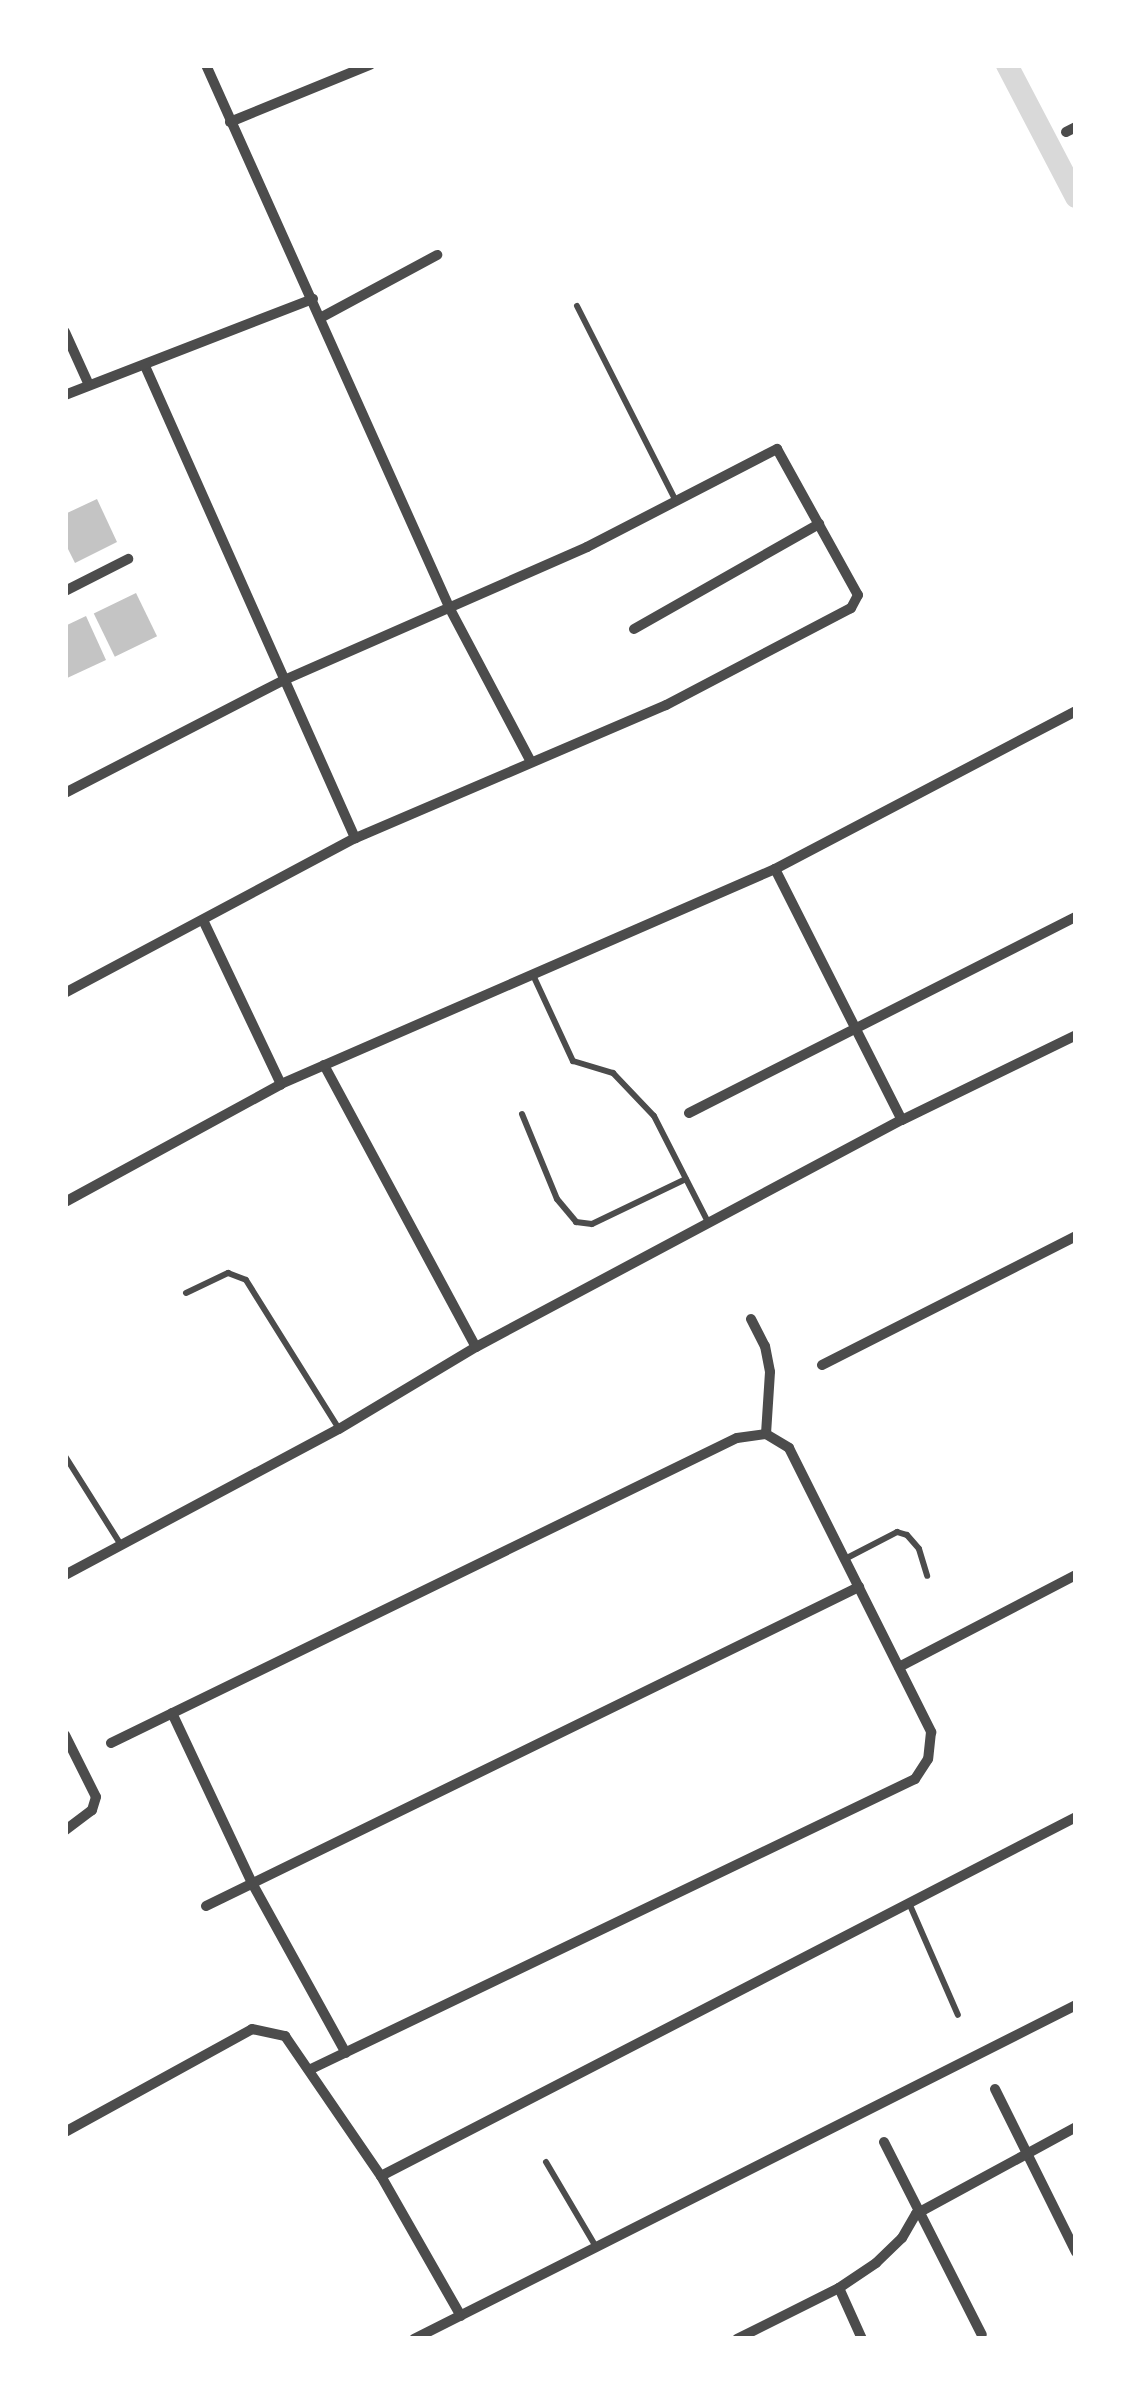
<!DOCTYPE html>
<html>
<head>
<meta charset="utf-8">
<style>
	body { margin:0 }
	#map { position:relative; width:1141px; height:2404px; overflow:hidden; background:#fff; font-family:"Fira Sans Condensed",sans-serif }
	div>[style] { position:absolute }
	[style*='--x'] { left:calc(var(--x)*1px); top:calc(var(--y)*1px); width:calc(var(--w)*1px); rotate:calc(var(--a)*1deg) }
	.canal>* { height:22px; margin:-11px; padding:0 11px; transform-origin:11px; border-radius:11px; background:#d9d9d9 }
	.building>* { inset:0; background:#c4c4c4; transform-origin:0 0 }
	.service>* { height:6px; margin:-3px; padding:0 3px; transform-origin:3px; border-radius:3px; background:#4c4c4c }
	.minor>* { height:10px; margin:-5px; padding:0 5px; transform-origin:5px; border-radius:5px; background:#4c4c4c }
	span { translate:-50% -50%; white-space:nowrap; text-align:center; line-height:1.15; -webkit-text-stroke:10px #fff; paint-order:stroke }
	.frame { position:absolute; inset:0; border:68px solid #fff; pointer-events:none }
</style>
</head>
<body>
<div id="map">
	<div class="canal">
		<div style="--x:1007;--y:65;--w:149;--a:62.4"></div>
	</div>
	<div class="building">
		<div style="clip-path:polygon(97px 499px,117px 542px,75px 563px,65px 543px,65px 514px)"></div>
		<div style="left:136px;top:593px;width:48px;height:47px;rotate:64deg"></div>
		<div style="clip-path:polygon(86px 616px,106px 660px,65px 679px,65px 626px)"></div>
	</div>
	<div class="service">
		<div style="--x:577;--y:306;--w:219;--a:63.1"></div>
		<div style="--x:533;--y:975;--w:95;--a:65.1"></div>
		<div style="--x:573;--y:1061;--w:42;--a:16.7"></div>
		<div style="--x:613;--y:1073;--w:59;--a:46.4"></div>
		<div style="--x:654;--y:1116;--w:121;--a:63"></div>
		<div style="--x:522;--y:1114;--w:92;--a:67.6"></div>
		<div style="--x:557;--y:1199;--w:30;--a:50"></div>
		<div style="--x:576;--y:1222;--w:16;--a:7"></div>
		<div style="--x:592;--y:1224;--w:104;--a:-25.6"></div>
		<div style="--x:186;--y:1293;--w:47;--a:-25.5"></div>
		<div style="--x:228;--y:1273;--w:19;--a:21"></div>
		<div style="--x:246;--y:1280;--w:176;--a:58"></div>
		<div style="--x:65;--y:1456;--w:105;--a:57.8"></div>
		<div style="--x:845;--y:1559;--w:59;--a:-27.4"></div>
		<div style="--x:897;--y:1532;--w:10;--a:17"></div>
		<div style="--x:907;--y:1535;--w:18;--a:49"></div>
		<div style="--x:919;--y:1549;--w:28;--a:73"></div>
		<div style="--x:909;--y:1903;--w:122;--a:66.4"></div>
		<div style="--x:546;--y:2162;--w:99;--a:59.5"></div>
	</div>
	<div class="minor">
		<div style="--x:206;--y:65;--w:596;--a:65.84"></div>
		<div style="--x:450;--y:609;--w:173;--a:62.1"></div>
		<div style="--x:230;--y:122;--w:151;--a:-22.2"></div>
		<div style="--x:1066;--y:132;--w:11;--a:-27"></div>
		<div style="--x:322;--y:317;--w:131;--a:-28.3"></div>
		<div style="--x:65;--y:332;--w:58;--a:65.6"></div>
		<div style="--x:145;--y:366;--w:517;--a:66.01"></div>
		<div style="--x:65;--y:395;--w:266;--a:-21.2"></div>
		<div style="--x:65;--y:591;--w:71;--a:-26.9"></div>
		<div style="--x:634;--y:629;--w:213;--a:-29.6"></div>
		<div style="--x:65;--y:793;--w:244;--a:-27.3"></div>
		<div style="--x:282;--y:681;--w:333;--a:-23.7"></div>
		<div style="--x:587;--y:547;--w:214;--a:-27.3"></div>
		<div style="--x:777;--y:449;--w:167;--a:61"></div>
		<div style="--x:858;--y:595;--w:15;--a:118"></div>
		<div style="--x:851;--y:608;--w:209;--a:152.3"></div>
		<div style="--x:666;--y:705;--w:338;--a:156.8"></div>
		<div style="--x:355;--y:838;--w:329;--a:151.9"></div>
		<div style="--x:775;--y:869;--w:281;--a:63.2"></div>
		<div style="--x:203;--y:920;--w:182;--a:64.6"></div>
		<div style="--x:324;--y:1065;--w:320;--a:61.7"></div>
		<div style="--x:689;--y:1113;--w:434;--a:-26.9"></div>
		<div style="--x:65;--y:1202;--w:246;--a:-28.6"></div>
		<div style="--x:281;--y:1084;--w:539;--a:-23.52"></div>
		<div style="--x:775;--y:869;--w:340;--a:-27.7"></div>
		<div style="--x:751;--y:1319;--w:30;--a:63"></div>
		<div style="--x:765;--y:1346;--w:26;--a:79"></div>
		<div style="--x:770;--y:1372;--w:62;--a:93.7"></div>
		<div style="--x:822;--y:1365;--w:285;--a:-26.9"></div>
		<div style="--x:65;--y:1575;--w:310;--a:-28.1"></div>
		<div style="--x:339;--y:1429;--w:160;--a:-30.9"></div>
		<div style="--x:476;--y:1347;--w:483;--a:-28.1"></div>
		<div style="--x:902;--y:1120;--w:194;--a:-26"></div>
		<div style="--x:899;--y:1667;--w:199;--a:-27.5"></div>
		<div style="--x:172;--y:1713;--w:188;--a:64.8"></div>
		<div style="--x:252;--y:1883;--w:194;--a:61.1"></div>
		<div style="--x:65;--y:1735;--w:69;--a:63.4"></div>
		<div style="--x:96;--y:1797;--w:14;--a:107"></div>
		<div style="--x:92;--y:1810;--w:34;--a:143"></div>
		<div style="--x:111;--y:1743;--w:696;--a:-25.98"></div>
		<div style="--x:737;--y:1438;--w:29;--a:-8"></div>
		<div style="--x:766;--y:1434;--w:27;--a:31"></div>
		<div style="--x:789;--y:1448;--w:318;--a:63.4"></div>
		<div style="--x:931;--y:1732;--w:27;--a:96"></div>
		<div style="--x:928;--y:1759;--w:24;--a:123"></div>
		<div style="--x:915;--y:1779;--w:670;--a:154.35"></div>
		<div style="--x:206;--y:1906;--w:727;--a:-26.04"></div>
		<div style="--x:995;--y:2089;--w:182;--a:63.6"></div>
		<div style="--x:65;--y:2132;--w:213;--a:-28.8"></div>
		<div style="--x:252;--y:2029;--w:34;--a:12"></div>
		<div style="--x:285;--y:2036;--w:170;--a:55.6"></div>
		<div style="--x:381;--y:2176;--w:161;--a:60.3"></div>
		<div style="--x:884;--y:2142;--w:216;--a:63.1"></div>
		<div style="--x:381;--y:2176;--w:782;--a:-27.32"></div>
		<div style="--x:839;--y:2288;--w:56;--a:65.7"></div>
		<div style="--x:414;--y:2339;--w:741;--a:-26.77"></div>
		<div style="--x:737;--y:2339;--w:114;--a:-26.6"></div>
		<div style="--x:839;--y:2288;--w:45;--a:-34"></div>
		<div style="--x:876;--y:2263;--w:36;--a:-44"></div>
		<div style="--x:902;--y:2238;--w:28;--a:-60"></div>
		<div style="--x:916;--y:2214;--w:182;--a:-28.5"></div>
	</div>
	<div class="frame"></div>
</div>
</body>
</html>
